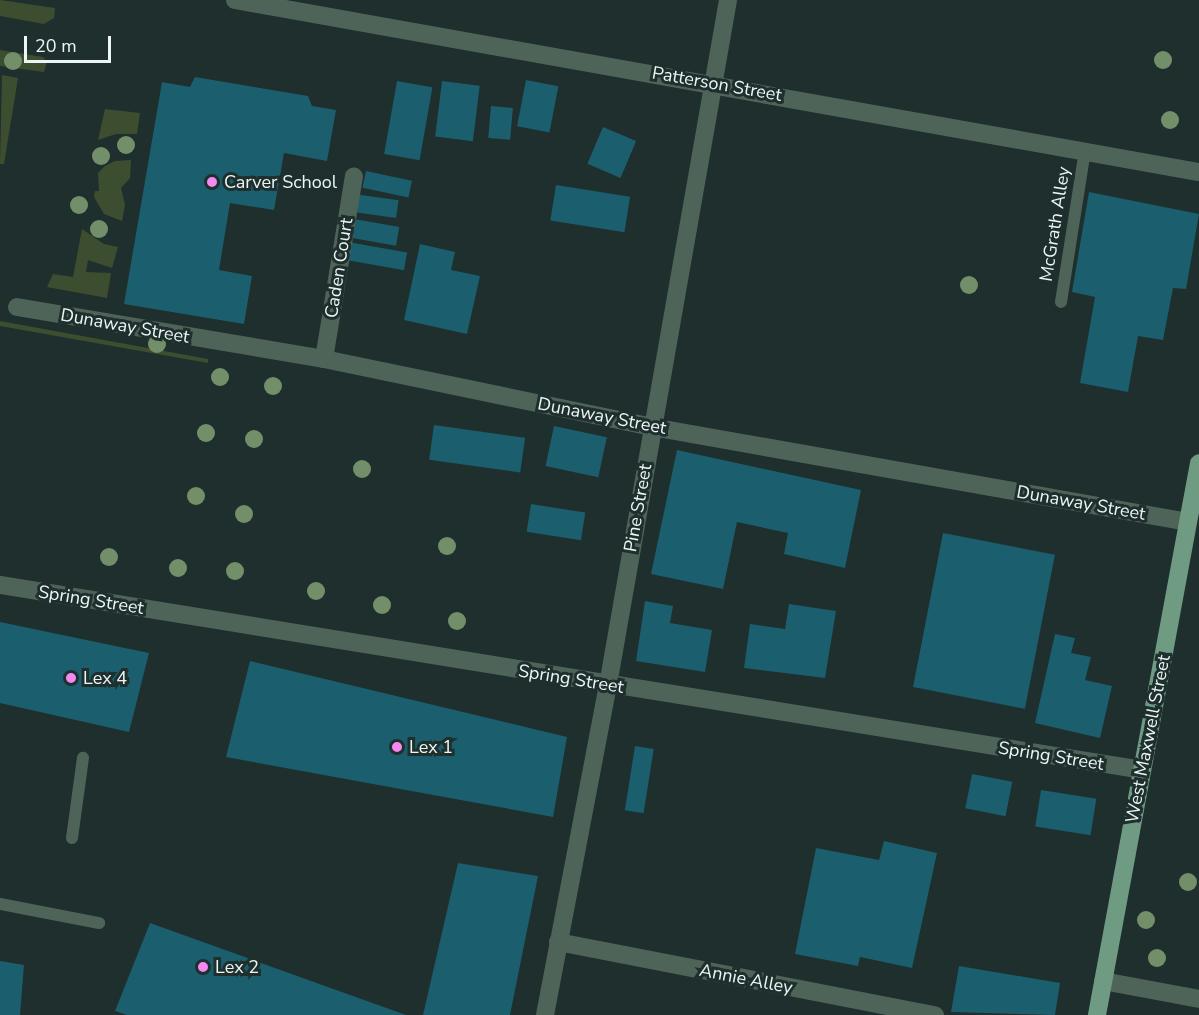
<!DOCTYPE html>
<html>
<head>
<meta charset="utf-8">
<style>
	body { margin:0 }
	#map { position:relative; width:1199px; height:1015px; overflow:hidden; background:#1e2f2e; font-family:"Nunito Sans",sans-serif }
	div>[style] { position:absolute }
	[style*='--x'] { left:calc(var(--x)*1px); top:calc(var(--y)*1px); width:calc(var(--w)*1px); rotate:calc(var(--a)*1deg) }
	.green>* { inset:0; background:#3d4e30 }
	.building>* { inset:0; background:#1b5e6d; transform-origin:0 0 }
	.lane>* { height:12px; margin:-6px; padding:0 6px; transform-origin:6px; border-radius:6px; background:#4f6458 }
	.street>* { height:18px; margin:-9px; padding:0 9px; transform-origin:9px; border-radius:9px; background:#4f6458 }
	.primary>* { height:18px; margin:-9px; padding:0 9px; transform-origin:9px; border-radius:9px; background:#709b83 }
	.trees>* { width:18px; height:18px; margin:-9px; border-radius:50%; background:#738f69 }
	.dots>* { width:16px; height:16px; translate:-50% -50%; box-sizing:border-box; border:3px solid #1e2f2e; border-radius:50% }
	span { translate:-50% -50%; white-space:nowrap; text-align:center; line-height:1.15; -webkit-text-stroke:6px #1e2f2e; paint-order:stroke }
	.street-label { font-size:18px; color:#ebf6f5 }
	.poi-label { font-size:18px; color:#ebf6f5 }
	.left { translate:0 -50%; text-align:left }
	.scale { position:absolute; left:24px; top:36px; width:87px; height:27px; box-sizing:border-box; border:3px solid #ebf6f5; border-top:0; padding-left:8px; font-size:18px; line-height:21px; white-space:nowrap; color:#ebf6f5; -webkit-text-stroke:4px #1e2f2e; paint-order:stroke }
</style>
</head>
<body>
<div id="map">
	<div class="green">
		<div style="clip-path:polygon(0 0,55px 8px,54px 18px,44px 24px,0 16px)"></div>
		<div style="clip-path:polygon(0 50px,43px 57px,47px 62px,44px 72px,0 66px)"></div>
		<div style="clip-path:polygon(2px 75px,18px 78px,4px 164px,0 164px)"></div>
		<div style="clip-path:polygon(105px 109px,140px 113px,137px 134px,116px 134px,98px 140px)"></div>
		<div style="clip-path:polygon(131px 160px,130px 178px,121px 188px,125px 205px,122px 221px,104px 214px,94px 197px,95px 191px,99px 191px,98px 173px,105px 166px,115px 161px)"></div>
		<div style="clip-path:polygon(82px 229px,104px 244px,118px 247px,112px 268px,88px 260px,86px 272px,111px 273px,107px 298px,47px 287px,53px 274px,73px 277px)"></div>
		<div style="clip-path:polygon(0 321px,208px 359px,208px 363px,0 326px)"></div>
	</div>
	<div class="building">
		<div style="clip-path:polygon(195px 77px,308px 96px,312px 106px,336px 110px,327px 161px,284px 153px,274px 210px,230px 203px,219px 270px,252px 276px,244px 324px,124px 304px,162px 82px,190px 87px)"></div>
		<div style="left:526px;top:80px;width:33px;height:47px;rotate:11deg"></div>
		<div style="left:397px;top:81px;width:36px;height:74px;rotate:10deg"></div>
		<div style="left:442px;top:81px;width:38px;height:56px;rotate:7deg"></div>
		<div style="left:491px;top:106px;width:22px;height:32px;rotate:5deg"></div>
		<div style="left:603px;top:127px;width:36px;height:40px;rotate:23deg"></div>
		<div style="left:366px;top:171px;width:47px;height:17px;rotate:12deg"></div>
		<div style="left:556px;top:185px;width:75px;height:36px;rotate:9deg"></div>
		<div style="clip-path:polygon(1089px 192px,1199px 214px,1186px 289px,1173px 288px,1163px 340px,1138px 336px,1128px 392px,1080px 383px,1095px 297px,1072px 292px)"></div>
		<div style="left:354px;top:194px;width:45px;height:18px;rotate:8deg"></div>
		<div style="left:354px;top:219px;width:46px;height:19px;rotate:10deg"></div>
		<div style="left:348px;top:242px;width:60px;height:18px;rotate:10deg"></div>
		<div style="clip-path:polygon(420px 244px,455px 252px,451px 270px,480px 276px,467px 334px,404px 320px)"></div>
		<div style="left:434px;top:425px;width:92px;height:35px;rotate:8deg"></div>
		<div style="left:554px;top:426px;width:54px;height:41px;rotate:12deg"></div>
		<div style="clip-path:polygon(677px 450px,861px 490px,845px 568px,784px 554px,788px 533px,737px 522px,723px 589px,651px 574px)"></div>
		<div style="left:531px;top:504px;width:55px;height:28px;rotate:9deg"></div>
		<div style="left:943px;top:533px;width:114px;height:157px;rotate:11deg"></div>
		<div style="clip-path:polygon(645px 601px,673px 606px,670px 623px,712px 630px,705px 672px,636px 661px)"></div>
		<div style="clip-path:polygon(789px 604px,836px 611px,825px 678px,744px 668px,750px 624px,785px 629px)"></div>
		<div style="clip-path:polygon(0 622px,149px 653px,129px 732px,0 703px)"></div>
		<div style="clip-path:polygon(1055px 634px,1075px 638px,1071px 653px,1091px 657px,1085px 680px,1112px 686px,1100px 738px,1035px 723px)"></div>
		<div style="clip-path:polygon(250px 661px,567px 737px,553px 817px,226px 757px)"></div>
		<div style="left:635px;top:746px;width:19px;height:65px;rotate:9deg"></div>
		<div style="left:972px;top:774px;width:41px;height:35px;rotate:11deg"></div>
		<div style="left:1041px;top:790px;width:56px;height:37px;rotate:9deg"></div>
		<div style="clip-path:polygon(884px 841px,937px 853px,912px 968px,860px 957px,858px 966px,795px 954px,816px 848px,879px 860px)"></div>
		<div style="clip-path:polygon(458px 863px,538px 876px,510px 1015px,423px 1015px)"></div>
		<div style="clip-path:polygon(150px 923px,406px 1015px,127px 1015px,115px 1011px)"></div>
		<div style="clip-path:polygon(0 961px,24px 965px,20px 1015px,0 1015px)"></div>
		<div style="clip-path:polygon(959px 966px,1060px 983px,1055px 1015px,951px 1012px)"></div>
	</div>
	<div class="lane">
		<div style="--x:1061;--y:302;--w:153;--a:-81"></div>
		<div style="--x:72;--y:838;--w:81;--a:-82.2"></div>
		<div style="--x:0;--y:904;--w:101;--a:10.9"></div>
	</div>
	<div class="street">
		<div style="--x:235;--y:0;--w:979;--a:10.12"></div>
		<div style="--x:17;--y:307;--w:311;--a:9.6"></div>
		<div style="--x:324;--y:359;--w:335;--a:11.7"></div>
		<div style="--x:652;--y:427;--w:544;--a:10.05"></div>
		<div style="--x:324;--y:359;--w:185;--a:-80.7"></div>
		<div style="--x:0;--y:585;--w:1157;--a:9.2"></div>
		<div style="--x:558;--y:942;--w:384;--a:11"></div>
		<div style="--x:1103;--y:981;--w:98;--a:10.6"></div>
		<div style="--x:545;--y:1015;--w:336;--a:-79.2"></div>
		<div style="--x:608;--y:685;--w:695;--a:-80.06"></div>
	</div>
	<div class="primary">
		<div style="--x:1097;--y:1015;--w:561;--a:-79.53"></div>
	</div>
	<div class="trees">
		<div style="left:1163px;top:60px"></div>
		<div style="left:13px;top:61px"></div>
		<div style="left:1170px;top:120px"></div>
		<div style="left:126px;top:145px"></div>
		<div style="left:101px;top:156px"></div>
		<div style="left:79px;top:205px"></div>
		<div style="left:99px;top:229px"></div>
		<div style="left:969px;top:285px"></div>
		<div style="left:157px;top:344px"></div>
		<div style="left:220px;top:377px"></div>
		<div style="left:273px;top:386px"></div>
		<div style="left:206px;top:433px"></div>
		<div style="left:254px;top:439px"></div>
		<div style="left:362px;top:469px"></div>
		<div style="left:196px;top:496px"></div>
		<div style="left:244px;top:514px"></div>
		<div style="left:447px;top:546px"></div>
		<div style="left:109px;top:557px"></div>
		<div style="left:178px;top:568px"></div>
		<div style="left:235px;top:571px"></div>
		<div style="left:316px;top:591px"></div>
		<div style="left:382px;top:605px"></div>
		<div style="left:457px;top:621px"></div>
		<div style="left:1188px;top:882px"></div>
		<div style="left:1146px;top:920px"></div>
		<div style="left:1157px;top:958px"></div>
	</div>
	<div class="dots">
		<div style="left:212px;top:182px;background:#f489f1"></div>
		<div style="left:71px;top:678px;background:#f489f1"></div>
		<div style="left:397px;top:747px;background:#f489f1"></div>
		<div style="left:203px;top:967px;background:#f489f1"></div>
	</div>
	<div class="street-label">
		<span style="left:717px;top:84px;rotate:10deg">Patterson Street</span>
		<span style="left:1055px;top:224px;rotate:-81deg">McGrath Alley</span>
		<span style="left:339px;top:268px;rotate:-81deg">Caden Court</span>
		<span style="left:125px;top:326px;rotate:10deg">Dunaway Street</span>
		<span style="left:602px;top:416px;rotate:11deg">Dunaway Street</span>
		<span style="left:1081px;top:503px;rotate:10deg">Dunaway Street</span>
		<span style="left:638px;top:508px;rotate:-80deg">Pine Street</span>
		<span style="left:91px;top:600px;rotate:9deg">Spring Street</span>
		<span style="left:571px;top:679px;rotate:9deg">Spring Street</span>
		<span style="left:1148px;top:739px;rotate:-79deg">West Maxwell Street</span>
		<span style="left:1051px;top:756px;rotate:9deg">Spring Street</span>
		<span style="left:746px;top:979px;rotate:11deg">Annie Alley</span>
	</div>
	<div class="poi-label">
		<span class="left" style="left:224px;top:182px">Carver School</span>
		<span class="left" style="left:83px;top:678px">Lex 4</span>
		<span class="left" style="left:409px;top:747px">Lex 1</span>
		<span class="left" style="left:215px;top:967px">Lex 2</span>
	</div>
	<div class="scale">20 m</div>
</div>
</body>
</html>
